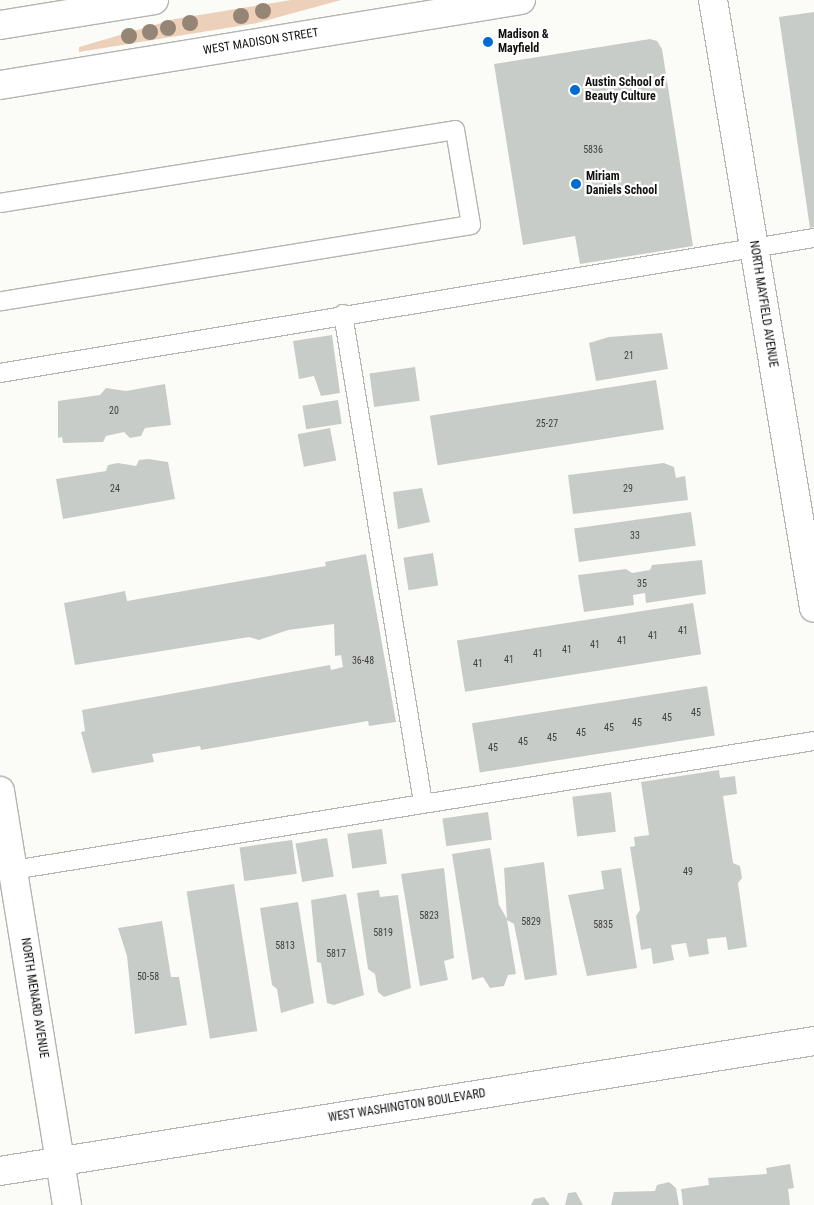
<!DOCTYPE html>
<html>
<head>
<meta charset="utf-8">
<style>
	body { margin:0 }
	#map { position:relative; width:814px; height:1205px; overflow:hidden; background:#fbfcf7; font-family:"Roboto Condensed",sans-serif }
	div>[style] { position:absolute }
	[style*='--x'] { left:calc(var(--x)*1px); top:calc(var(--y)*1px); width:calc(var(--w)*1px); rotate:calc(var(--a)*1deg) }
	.green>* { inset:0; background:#edd0ba }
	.building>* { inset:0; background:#c8ccc8; transform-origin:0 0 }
	.roads { filter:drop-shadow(1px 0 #b4b4b0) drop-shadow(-1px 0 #b4b4b0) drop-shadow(0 1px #b4b4b0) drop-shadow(0 -1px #b4b4b0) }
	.service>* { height:18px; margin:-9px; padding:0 9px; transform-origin:9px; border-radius:9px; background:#fff }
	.minor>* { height:28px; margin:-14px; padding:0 14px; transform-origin:14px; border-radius:14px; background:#fff }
	.tertiary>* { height:28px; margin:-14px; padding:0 14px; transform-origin:14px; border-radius:14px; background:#fff }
	.secondary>* { height:28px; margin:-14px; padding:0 14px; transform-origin:14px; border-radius:14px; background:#fff }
	.trees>* { width:16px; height:16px; margin:-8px; border-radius:50%; background:#958575 }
	.dots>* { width:14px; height:14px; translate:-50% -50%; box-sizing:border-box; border:2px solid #fff; border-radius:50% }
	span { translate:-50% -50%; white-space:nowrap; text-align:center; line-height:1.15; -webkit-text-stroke:4.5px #fff; paint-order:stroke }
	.number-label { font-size:10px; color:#3f403e }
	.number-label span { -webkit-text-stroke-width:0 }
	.poi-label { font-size:12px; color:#111110; font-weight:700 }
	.left { translate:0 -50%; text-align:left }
	.street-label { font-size:12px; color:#111110 }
</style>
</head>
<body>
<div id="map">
	<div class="green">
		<div style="clip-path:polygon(291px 0,341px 0,257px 23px,79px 52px,79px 47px,175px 19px)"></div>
	</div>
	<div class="building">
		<div style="clip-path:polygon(814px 12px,814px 227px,810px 228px,779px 17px)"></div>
		<div style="clip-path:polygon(650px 39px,657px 41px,662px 49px,693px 246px,580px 264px,575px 236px,523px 245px,494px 64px)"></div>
		<div style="clip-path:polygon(662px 333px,668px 369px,596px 381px,589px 343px,609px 337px)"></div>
		<div style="clip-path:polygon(332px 335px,340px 393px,321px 396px,314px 376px,299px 379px,293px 341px)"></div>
		<div style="left:415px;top:367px;width:34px;height:46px;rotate:82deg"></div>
		<div style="left:656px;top:380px;width:50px;height:229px;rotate:81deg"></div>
		<div style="clip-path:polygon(165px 384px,171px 425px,145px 428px,141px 436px,130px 438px,124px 432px,106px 436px,103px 442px,63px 443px,62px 437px,58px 438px,58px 401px,100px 395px,106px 388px,126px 391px)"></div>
		<div style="left:338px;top:400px;width:24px;height:36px;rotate:81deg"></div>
		<div style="left:330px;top:428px;width:33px;height:33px;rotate:79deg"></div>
		<div style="clip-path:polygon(148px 459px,168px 462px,175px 499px,63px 519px,56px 479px,106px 471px,108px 465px,118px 463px,136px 466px,139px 460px)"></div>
		<div style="clip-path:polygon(664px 463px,674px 467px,676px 478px,685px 476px,688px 500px,573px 514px,568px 475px)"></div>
		<div style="clip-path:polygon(422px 488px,430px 522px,398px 529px,393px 492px)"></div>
		<div style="left:691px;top:512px;width:34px;height:118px;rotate:82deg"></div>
		<div style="left:433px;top:553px;width:33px;height:30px;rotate:81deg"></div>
		<div style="clip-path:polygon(366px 554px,396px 722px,369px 726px,368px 721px,201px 750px,200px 746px,152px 754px,154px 762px,92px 773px,81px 732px,85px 731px,82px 710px,330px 665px,331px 670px,343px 667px,341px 655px,335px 656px,334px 624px,288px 630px,259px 640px,249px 637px,75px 665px,64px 603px,125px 591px,127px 601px,326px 566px,325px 562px)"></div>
		<div style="clip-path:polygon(702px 560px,706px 594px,646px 603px,645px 593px,633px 595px,634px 605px,584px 612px,578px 575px,626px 569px,632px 573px,650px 570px,652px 565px)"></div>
		<div style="left:693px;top:603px;width:52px;height:239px;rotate:81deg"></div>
		<div style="left:707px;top:686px;width:50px;height:238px;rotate:81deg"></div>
		<div style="clip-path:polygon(719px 770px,720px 778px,735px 776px,737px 794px,723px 796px,733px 863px,740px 866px,742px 878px,738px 883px,747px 947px,728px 950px,726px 937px,707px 939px,709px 954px,689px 957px,686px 943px,671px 945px,674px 960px,653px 964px,651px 948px,641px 950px,636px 916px,640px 910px,630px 847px,635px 846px,634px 837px,649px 835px,641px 782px)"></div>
		<div style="left:611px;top:792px;width:40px;height:39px;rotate:83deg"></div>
		<div style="left:488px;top:812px;width:28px;height:46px;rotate:82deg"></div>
		<div style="left:382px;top:829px;width:35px;height:35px;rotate:82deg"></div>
		<div style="left:327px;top:838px;width:39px;height:32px;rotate:80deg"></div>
		<div style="left:292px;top:840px;width:34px;height:53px;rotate:82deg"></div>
		<div style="clip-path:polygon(490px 848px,499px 905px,507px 919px,504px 868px,544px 862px,557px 975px,525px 980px,514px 924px,507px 920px,516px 974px,508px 975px,504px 986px,490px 988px,483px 977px,472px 980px,452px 854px)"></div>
		<div style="clip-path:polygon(444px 868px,454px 958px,444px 961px,448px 980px,420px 986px,401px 874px)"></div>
		<div style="clip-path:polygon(621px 868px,637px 968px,587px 976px,568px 895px,604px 889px,601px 871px)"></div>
		<div style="left:234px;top:884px;width:149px;height:48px;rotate:81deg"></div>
		<div style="clip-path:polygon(379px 890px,380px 897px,398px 895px,411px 988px,384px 997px,378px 992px,375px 974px,368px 969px,357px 893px)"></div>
		<div style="clip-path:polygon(346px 894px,364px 995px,334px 1005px,327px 1003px,321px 963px,317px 962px,311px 900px)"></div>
		<div style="clip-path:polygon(298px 902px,314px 1003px,281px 1013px,277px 989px,272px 985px,260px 908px)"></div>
		<div style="clip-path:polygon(162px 921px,171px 977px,179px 977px,187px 1025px,135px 1034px,127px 956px,118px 928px)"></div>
		<div style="clip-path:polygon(790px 1164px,794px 1188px,788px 1189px,790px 1205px,683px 1205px,681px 1189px,709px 1185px,708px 1178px,767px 1174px,766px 1168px)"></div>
		<div style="clip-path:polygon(669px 1182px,676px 1188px,679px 1205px,611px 1205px,614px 1192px,655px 1191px,657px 1185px)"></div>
		<div style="clip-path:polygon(576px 1192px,583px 1205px,565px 1205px,568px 1193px)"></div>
		<div style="clip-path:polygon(544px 1197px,550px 1205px,531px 1205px,534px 1199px)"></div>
	</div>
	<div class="roads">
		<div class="service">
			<div style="--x:0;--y:203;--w:461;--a:-9.1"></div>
			<div style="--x:455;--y:130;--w:96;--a:80.4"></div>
			<div style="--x:471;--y:225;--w:477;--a:170.8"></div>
			<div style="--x:343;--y:314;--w:496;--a:80.7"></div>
			<div style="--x:0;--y:373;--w:825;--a:-9.42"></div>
			<div style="--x:13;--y:870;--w:811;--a:-9.15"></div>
		</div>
		<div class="minor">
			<div style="--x:713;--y:0;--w:616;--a:80.57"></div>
			<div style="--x:0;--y:791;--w:419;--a:80.8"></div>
		</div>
		<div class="tertiary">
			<div style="--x:0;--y:1171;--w:824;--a:-9.07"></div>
		</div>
		<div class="secondary">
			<div style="--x:0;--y:25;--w:156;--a:-9.2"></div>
			<div style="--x:0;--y:85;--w:528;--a:-9.27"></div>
		</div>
	</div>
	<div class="trees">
		<div style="left:263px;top:11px"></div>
		<div style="left:241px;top:16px"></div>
		<div style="left:190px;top:23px"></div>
		<div style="left:168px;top:28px"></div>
		<div style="left:150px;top:32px"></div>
		<div style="left:129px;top:36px"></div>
	</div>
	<div class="dots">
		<div style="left:488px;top:42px;background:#006bd2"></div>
		<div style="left:575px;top:90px;background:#006bd2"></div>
		<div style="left:576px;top:184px;background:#006bd2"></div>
	</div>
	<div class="number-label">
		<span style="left:593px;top:150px">5836</span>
		<span style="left:629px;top:356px">21</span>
		<span style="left:114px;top:411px">20</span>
		<span style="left:547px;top:424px">25-27</span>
		<span style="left:115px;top:489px">24</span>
		<span style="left:628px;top:489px">29</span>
		<span style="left:635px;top:536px">33</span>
		<span style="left:642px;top:584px">35</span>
		<span style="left:683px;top:631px">41</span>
		<span style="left:653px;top:636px">41</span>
		<span style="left:622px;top:641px">41</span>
		<span style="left:595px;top:645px">41</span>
		<span style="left:567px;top:650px">41</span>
		<span style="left:538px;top:654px">41</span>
		<span style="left:509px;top:660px">41</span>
		<span style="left:363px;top:661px">36-48</span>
		<span style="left:478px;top:664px">41</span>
		<span style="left:696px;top:713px">45</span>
		<span style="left:667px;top:718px">45</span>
		<span style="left:637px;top:723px">45</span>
		<span style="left:609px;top:728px">45</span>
		<span style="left:581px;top:733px">45</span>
		<span style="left:552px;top:738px">45</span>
		<span style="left:523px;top:742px">45</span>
		<span style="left:493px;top:748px">45</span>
		<span style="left:688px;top:872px">49</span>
		<span style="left:429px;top:916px">5823</span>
		<span style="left:531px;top:922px">5829</span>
		<span style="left:603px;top:925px">5835</span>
		<span style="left:383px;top:933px">5819</span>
		<span style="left:285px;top:946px">5813</span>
		<span style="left:336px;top:954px">5817</span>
		<span style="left:148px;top:977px">50-58</span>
	</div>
	<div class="poi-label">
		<span class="left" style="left:498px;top:42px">Madison &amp;<br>Mayfield</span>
		<span class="left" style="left:585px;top:90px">Austin School of<br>Beauty Culture</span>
		<span class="left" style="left:586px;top:184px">Miriam<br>Daniels School</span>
	</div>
	<div class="street-label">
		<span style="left:261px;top:42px;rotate:-9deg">WEST MADISON STREET</span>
		<span style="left:763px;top:304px;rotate:81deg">NORTH MAYFIELD AVENUE</span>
		<span style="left:34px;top:998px;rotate:81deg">NORTH MENARD AVENUE</span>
		<span style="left:407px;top:1106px;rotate:-9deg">WEST WASHINGTON BOULEVARD</span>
	</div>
</div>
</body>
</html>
